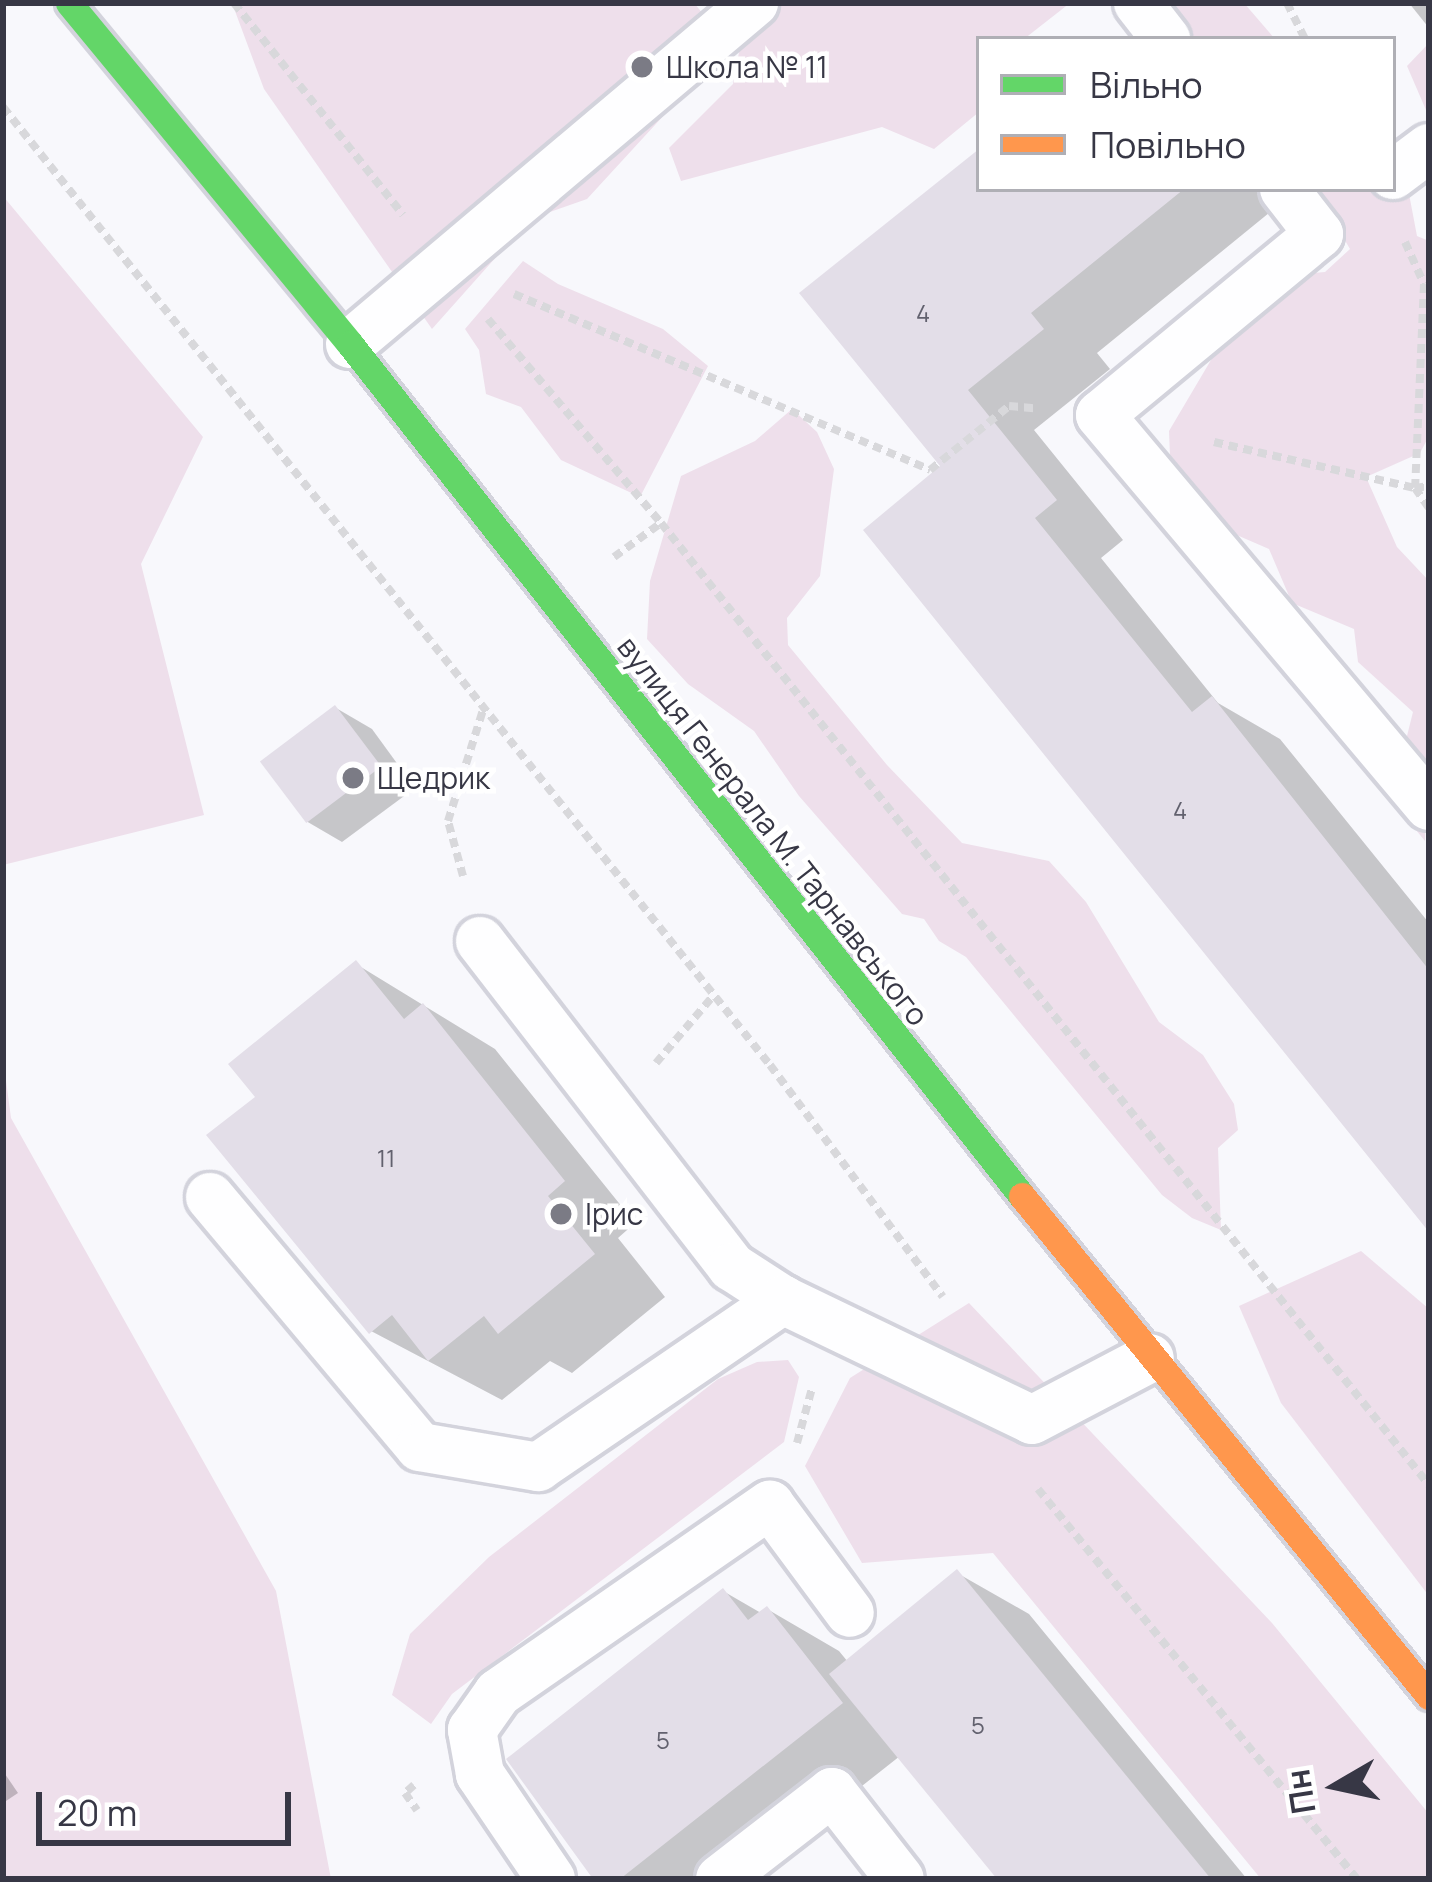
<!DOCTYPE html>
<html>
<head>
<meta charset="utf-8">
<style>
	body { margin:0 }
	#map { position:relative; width:1432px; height:1882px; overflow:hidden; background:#f8f8fc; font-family:Manrope,sans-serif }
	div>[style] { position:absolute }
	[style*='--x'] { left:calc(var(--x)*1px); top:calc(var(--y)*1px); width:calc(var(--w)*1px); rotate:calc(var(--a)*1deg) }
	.green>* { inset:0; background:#eedfeb }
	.shadow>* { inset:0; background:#0003 }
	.building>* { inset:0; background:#e3dee8; transform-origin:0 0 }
	.path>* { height:8px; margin-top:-4px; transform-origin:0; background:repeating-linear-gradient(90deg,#d8d8db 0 9px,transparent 0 15px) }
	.roads { filter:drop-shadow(3px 0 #d3d3dc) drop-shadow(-3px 0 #d3d3dc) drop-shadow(0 3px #d3d3dc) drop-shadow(0 -3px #d3d3dc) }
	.lane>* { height:48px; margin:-24px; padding:0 24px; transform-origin:24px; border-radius:24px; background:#fefeff }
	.fast>* { height:27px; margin:-13.5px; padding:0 13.5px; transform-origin:13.5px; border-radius:13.5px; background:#63d668 }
	.slow>* { height:27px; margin:-13.5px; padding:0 13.5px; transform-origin:13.5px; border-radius:13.5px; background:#ff974d }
	.dots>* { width:33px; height:33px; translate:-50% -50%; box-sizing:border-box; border:6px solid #fff; border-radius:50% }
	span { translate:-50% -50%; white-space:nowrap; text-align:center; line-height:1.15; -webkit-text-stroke:9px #fff; paint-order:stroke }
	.number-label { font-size:24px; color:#62616e }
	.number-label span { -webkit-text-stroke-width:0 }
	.poi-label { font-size:30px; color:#373745 }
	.left { translate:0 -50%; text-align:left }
	.street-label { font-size:30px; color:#373745 }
	.frame { position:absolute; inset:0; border:6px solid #373745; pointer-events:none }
	.legend { position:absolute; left:976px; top:36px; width:420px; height:156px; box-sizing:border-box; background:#fff; border:3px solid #afafb5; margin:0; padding:15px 21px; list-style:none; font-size:36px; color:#373745 }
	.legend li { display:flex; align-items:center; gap:24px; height:60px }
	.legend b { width:60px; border:3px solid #afafb5 }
	.north { position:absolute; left:1276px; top:1726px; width:120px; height:120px; -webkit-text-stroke:9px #fff; paint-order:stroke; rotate:261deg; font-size:33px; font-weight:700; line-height:48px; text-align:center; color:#373745 }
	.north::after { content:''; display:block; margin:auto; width:42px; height:54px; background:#373745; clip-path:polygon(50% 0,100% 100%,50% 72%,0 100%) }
	.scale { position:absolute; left:36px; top:1792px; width:255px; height:54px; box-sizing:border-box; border:6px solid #373745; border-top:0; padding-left:15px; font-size:36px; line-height:42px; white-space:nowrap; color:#373745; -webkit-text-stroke:9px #fff; paint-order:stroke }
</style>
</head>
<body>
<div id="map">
	<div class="green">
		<div style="clip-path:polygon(232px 3px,694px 3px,714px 27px,709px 55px,677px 101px,587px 199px,530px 219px,432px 329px,264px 89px)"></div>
		<div style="clip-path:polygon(755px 3px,1070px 3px,1024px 39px,979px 39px,979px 112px,934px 149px,882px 127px,681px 181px,669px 148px,733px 84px,747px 10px)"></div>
		<div style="clip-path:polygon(1167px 3px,1244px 3px,1275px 39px,1190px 39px)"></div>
		<div style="clip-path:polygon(1429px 43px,1429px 117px,1407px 66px)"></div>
		<div style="clip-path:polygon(1406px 178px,1417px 236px,1429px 241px,1429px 436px,1420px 453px,1366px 477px,1397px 547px,1429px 581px,1425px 841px,1402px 813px,1402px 756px,1413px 712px,1358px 662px,1354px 629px,1292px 603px,1269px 549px,1172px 507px,1169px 431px,1224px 338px,1290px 275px,1325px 272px,1350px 249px,1315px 189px,1393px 189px)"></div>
		<div style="clip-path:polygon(3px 196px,203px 437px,141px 564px,204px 815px,3px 865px)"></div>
		<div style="clip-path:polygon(523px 261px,558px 284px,663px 329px,708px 366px,640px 497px,561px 460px,521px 407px,486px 394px,479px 350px,465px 329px)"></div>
		<div style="clip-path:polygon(792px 409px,817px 432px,834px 469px,820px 576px,787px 618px,788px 645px,887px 765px,962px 843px,1049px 861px,1086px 902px,1159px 1022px,1203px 1055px,1234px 1104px,1238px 1130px,1218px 1148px,1221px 1230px,1192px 1218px,1162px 1195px,966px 957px,939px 941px,924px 919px,902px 914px,799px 796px,754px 731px,688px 684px,647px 639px,650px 581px,681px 476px,755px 441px)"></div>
		<div style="clip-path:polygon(3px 1058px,11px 1118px,276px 1591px,331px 1879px,3px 1879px)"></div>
		<div style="clip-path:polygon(1361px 1251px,1429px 1309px,1429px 1596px,1281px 1403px,1239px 1306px)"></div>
		<div style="clip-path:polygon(969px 1303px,1272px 1623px,1429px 1814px,1429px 1879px,1261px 1879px,993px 1553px,862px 1563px,805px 1466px,850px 1378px)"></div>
		<div style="clip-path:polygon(788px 1360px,799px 1377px,784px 1442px,452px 1694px,431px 1724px,392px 1695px,410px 1634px,489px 1557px,718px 1379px,757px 1362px)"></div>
	</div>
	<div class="shadow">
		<div style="clip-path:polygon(1409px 3px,1429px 3px,1429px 28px)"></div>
		<div style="clip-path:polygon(979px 152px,979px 189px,1277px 189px,1285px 200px,1097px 353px,1110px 369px,1034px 430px,1123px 540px,1101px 558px,1218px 703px,1280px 739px,1429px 923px,1429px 1227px,944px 467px)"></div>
		<div style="clip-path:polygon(336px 708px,372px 729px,415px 788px,342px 842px,306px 821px)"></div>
		<div style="clip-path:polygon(356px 964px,495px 1049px,635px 1223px,618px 1238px,665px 1297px,572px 1373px,550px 1361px,502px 1400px,371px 1331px,259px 1098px)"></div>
		<div style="clip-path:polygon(957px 1573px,1029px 1614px,1247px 1879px,1001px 1879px,900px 1756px,744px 1879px,598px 1879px,723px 1591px,761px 1613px,767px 1609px,839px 1651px,848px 1662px)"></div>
		<div style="clip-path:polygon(3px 1771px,18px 1793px,3px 1803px)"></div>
	</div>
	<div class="building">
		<div style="clip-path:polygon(979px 149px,979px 189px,1184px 189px,1031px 313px,1044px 329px,968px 390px,1057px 500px,1035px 518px,1192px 712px,1212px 696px,1429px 970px,1429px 1232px,863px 530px,940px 466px,799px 293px)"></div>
		<div style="left:335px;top:705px;width:77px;height:94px;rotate:53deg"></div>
		<div style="clip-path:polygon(356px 960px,404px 1019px,423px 1003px,565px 1181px,548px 1196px,595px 1254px,498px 1334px,484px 1316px,428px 1361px,392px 1315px,369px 1334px,206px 1135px,255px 1097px,228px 1064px)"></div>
		<div style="clip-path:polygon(957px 1569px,1211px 1879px,997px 1879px,829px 1674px)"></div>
		<div style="clip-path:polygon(723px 1588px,748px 1620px,767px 1606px,843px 1703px,620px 1879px,593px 1879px,506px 1759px)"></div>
	</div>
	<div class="path">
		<div style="--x:234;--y:3;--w:271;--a:51.4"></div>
		<div style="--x:1287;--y:3;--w:40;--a:63.4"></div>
		<div style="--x:3;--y:107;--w:1227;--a:51.32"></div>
		<div style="--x:770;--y:1065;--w:289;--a:53.3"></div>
		<div style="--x:1405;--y:242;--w:46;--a:65.7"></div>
		<div style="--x:1424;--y:284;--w:204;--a:92.5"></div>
		<div style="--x:1415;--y:488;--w:24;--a:55"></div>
		<div style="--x:514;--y:294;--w:452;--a:22.9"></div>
		<div style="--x:930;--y:470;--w:102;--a:-39"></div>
		<div style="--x:1009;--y:406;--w:25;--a:5"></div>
		<div style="--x:488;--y:319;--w:267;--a:49.7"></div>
		<div style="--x:661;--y:523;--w:1231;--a:51.4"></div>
		<div style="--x:1214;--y:442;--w:206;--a:12.9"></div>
		<div style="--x:1415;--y:488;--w:14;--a:-8"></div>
		<div style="--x:614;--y:557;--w:58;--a:-35.9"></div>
		<div style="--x:463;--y:876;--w:57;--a:-105.3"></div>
		<div style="--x:448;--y:821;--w:120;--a:-72.5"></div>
		<div style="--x:656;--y:1063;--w:88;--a:-49.6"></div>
		<div style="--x:797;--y:1443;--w:57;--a:-74.7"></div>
		<div style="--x:1038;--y:1489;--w:504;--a:50.72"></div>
		<div style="--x:414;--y:1785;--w:12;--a:138"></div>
		<div style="--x:405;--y:1793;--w:21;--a:55"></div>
	</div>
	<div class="roads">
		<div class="lane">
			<div style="--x:1138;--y:3;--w:46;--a:52.1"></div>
			<div style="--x:1393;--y:175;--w:45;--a:-36.9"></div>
			<div style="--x:1284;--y:189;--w:57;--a:52.1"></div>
			<div style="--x:1319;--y:234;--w:284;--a:140.4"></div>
			<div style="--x:1100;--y:415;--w:511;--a:49.92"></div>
			<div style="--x:350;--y:344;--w:529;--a:-40.17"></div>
			<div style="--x:480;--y:941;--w:412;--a:52.3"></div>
			<div style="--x:732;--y:1267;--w:61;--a:32.9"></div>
			<div style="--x:210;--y:1197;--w:326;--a:50"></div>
			<div style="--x:420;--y:1447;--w:120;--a:9.6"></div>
			<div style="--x:538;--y:1467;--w:297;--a:-34.3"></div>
			<div style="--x:783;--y:1300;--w:276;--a:25.7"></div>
			<div style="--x:1032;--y:1420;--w:133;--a:-27.7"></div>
			<div style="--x:551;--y:1879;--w:127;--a:-124.1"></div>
			<div style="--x:480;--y:1774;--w:45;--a:-100.3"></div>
			<div style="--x:472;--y:1730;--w:45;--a:-54.9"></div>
			<div style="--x:498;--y:1693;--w:331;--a:-34.7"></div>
			<div style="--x:770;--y:1505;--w:134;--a:53.5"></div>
			<div style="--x:720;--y:1879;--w:142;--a:-37.8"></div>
			<div style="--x:832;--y:1792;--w:110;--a:52"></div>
		</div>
		<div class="fast">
			<div style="--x:69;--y:3;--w:442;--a:50.5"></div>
			<div style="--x:350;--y:344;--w:1085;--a:51.74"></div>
		</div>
		<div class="slow">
			<div style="--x:1022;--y:1196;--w:645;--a:50.85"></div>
		</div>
	</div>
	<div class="dots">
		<div style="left:642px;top:67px;background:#7b7b85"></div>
		<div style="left:353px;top:778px;background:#7b7b85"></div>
		<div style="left:561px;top:1214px;background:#7b7b85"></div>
	</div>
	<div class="number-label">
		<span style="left:923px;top:313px">4</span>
		<span style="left:1180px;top:810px">4</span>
		<span style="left:386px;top:1158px">11</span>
		<span style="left:978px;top:1725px">5</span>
		<span style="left:663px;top:1740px">5</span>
	</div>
	<div class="poi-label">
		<span class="left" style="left:666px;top:67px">Школа № 11</span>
		<span class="left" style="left:377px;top:778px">Щедрик</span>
		<span class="left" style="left:585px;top:1214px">Ірис</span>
	</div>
	<div class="street-label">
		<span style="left:773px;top:831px;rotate:52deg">вулиця Генерала М. Тарнавського</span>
	</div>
	<div class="frame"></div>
	<ul class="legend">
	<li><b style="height:15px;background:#63d668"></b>Вільно</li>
	<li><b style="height:15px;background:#ff974d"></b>Повільно</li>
	</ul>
	<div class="north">Пн</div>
	<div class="scale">20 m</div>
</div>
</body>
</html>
